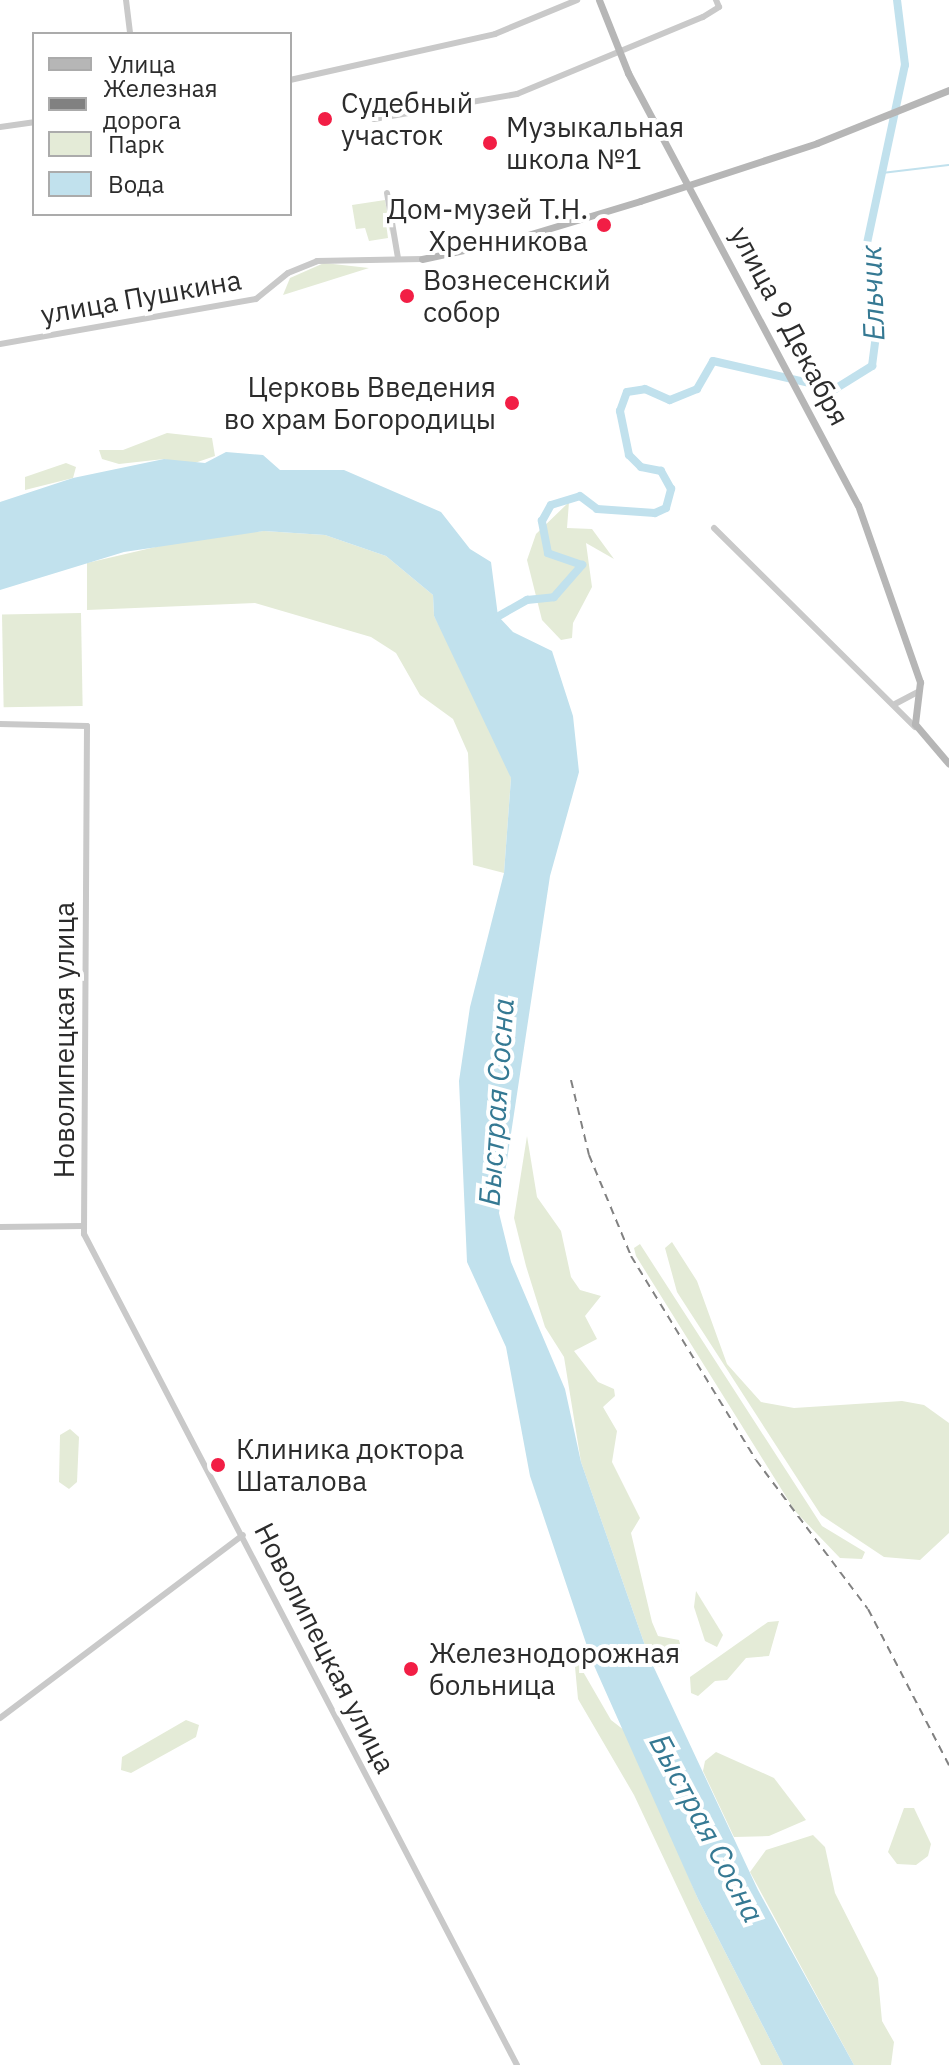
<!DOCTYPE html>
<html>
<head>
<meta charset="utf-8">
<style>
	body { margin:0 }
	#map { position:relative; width:949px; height:2065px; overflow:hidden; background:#fff; font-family:"IBM Plex Sans",sans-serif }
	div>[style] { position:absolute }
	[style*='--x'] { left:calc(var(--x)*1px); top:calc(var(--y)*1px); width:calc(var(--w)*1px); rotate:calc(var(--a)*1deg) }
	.green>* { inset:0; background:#e4ebd7; transform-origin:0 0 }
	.water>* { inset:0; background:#c1e1ed }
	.stream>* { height:2px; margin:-1px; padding:0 1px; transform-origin:1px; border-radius:1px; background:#c1e1ed }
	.river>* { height:8px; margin:-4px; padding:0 4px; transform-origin:4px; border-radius:4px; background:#c1e1ed }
	.tertiary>* { height:6px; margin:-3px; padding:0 3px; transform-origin:3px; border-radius:3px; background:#c9c9c9 }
	.secondary>* { height:7px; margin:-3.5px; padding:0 3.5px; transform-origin:3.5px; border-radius:3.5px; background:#b6b6b6 }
	.rail>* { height:2px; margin-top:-1px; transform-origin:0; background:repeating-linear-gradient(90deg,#818181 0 8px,transparent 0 14px) }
	.dots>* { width:22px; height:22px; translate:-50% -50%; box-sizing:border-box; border:4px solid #fff; border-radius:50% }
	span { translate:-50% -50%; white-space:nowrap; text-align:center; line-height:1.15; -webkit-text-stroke:8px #fff; paint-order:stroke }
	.poi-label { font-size:28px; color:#2c2c2c }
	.left { translate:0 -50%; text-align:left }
	.right { translate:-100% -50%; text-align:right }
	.street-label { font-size:28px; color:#2c2c2c }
	.water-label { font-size:30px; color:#357993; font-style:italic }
	.legend { position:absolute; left:32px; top:32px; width:260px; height:184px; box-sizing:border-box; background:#fff; border:2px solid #ababab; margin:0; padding:10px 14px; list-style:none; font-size:24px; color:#2c2c2c }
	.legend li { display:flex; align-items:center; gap:16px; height:40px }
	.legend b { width:40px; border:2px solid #ababab }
</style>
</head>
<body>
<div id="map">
	<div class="green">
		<div style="clip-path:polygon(385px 200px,391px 235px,385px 215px,388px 238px,369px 241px,365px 228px,356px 229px,352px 205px)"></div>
		<div style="clip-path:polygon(324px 263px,369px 268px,283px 295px,290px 278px)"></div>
		<div style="clip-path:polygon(167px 433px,212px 438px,215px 456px,186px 466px,164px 459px,119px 464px,102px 459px,99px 450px,123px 450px)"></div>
		<div style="clip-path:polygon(66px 463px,76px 467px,73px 478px,25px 490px,25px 477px)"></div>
		<div style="clip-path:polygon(569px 502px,567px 528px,592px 529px,614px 559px,586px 543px,592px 587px,573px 623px,572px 638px,561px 640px,542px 620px,527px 560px,536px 534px)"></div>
		<div style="clip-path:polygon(264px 531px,325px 535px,386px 556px,433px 595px,434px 616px,505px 755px,511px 778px,504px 873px,473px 865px,468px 753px,453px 719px,420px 695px,396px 653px,371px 637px,255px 603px,87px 610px,87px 563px,194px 538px)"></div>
		<div style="left:81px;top:613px;width:93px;height:79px;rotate:89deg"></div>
		<div style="clip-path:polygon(527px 1136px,537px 1197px,561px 1231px,571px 1277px,580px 1290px,601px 1296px,585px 1316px,597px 1339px,574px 1351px,598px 1382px,614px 1389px,615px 1396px,603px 1407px,617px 1431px,612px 1462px,640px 1518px,631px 1533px,652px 1622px,658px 1636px,679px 1640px,682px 1651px,670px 1666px,654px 1667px,649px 1657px,581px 1462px,564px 1357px,545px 1327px,526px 1266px,514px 1218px)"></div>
		<div style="clip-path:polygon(672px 1242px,697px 1281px,727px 1364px,761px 1402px,794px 1408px,902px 1401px,924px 1405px,949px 1423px,949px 1533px,920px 1560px,884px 1557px,821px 1515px,677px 1292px,665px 1248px)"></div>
		<div style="clip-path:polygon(640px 1244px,822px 1526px,865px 1552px,862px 1559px,840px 1558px,795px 1511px,636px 1256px,634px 1248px)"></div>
		<div style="clip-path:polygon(70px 1429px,79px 1437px,77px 1482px,69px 1489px,59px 1482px,60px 1435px)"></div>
		<div style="clip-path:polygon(696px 1591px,723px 1635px,717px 1647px,705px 1641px,694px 1607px)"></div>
		<div style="clip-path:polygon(779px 1621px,769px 1656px,746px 1658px,727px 1680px,715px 1681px,698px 1696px,691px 1693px,690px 1677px,768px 1622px)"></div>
		<div style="clip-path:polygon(574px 1656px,611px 1720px,629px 1734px,698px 1899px,783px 2065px,761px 2065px,634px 1795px,578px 1699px)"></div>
		<div style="clip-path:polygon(186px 1720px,199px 1725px,196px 1737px,131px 1773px,121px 1770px,122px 1757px)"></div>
		<div style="clip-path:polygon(716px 1752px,774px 1778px,806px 1820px,769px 1836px,734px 1837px,703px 1771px,705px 1761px)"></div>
		<div style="clip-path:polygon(904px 1808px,914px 1808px,931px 1844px,928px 1856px,916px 1865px,897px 1864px,888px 1852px)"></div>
		<div style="clip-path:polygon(813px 1835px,825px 1847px,835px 1893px,878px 1978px,882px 2021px,894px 2042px,891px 2065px,854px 2065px,750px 1872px,766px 1850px)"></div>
	</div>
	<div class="water">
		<div style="clip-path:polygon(226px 452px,263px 455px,280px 470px,344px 470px,441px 512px,470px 549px,491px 562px,498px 616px,513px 632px,552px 651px,573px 716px,579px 772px,550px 876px,499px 1213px,511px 1262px,565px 1389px,581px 1462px,649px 1657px,758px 1890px,854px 2065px,783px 2065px,698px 1899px,592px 1661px,530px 1476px,506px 1347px,467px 1262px,459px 1081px,470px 1007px,504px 873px,511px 778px,434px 616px,433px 595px,386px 556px,325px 535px,264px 531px,124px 552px,0 590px,0 502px,73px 478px,164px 459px,205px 463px)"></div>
	</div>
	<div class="stream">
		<div style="--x:882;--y:173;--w:67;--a:-6.8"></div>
	</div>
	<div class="river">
		<div style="--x:490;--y:621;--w:43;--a:-29.6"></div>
		<div style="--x:527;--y:600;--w:27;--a:-6"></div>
		<div style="--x:554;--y:597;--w:43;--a:-48.8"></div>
		<div style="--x:582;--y:565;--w:36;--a:-161"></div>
		<div style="--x:548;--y:553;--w:33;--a:-101"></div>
		<div style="--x:542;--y:521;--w:18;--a:-61"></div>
		<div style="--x:551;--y:505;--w:30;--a:-17"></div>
		<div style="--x:580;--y:496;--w:21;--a:37"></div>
		<div style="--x:597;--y:509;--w:58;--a:3.9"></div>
		<div style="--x:655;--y:513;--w:12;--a:-24"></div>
		<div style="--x:666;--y:508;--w:20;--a:-75"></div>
		<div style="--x:671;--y:489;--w:21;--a:-119"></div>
		<div style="--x:661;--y:471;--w:20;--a:-169"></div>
		<div style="--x:641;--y:467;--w:17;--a:-135"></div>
		<div style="--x:629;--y:455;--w:45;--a:-101.6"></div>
		<div style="--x:620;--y:411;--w:20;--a:-70"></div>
		<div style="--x:627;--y:392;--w:18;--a:-9"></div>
		<div style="--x:645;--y:389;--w:27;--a:24"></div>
		<div style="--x:670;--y:400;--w:29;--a:-22"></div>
		<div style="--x:697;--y:389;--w:32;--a:-60"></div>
		<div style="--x:713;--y:361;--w:125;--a:12.9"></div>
		<div style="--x:835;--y:389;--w:44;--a:-31.9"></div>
		<div style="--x:872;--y:366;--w:46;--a:-82.6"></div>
		<div style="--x:878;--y:320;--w:73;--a:-99.5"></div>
		<div style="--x:866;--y:248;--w:187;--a:-78"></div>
		<div style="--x:905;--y:65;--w:65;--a:-97"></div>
	</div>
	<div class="tertiary">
		<div style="--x:126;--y:0;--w:34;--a:83"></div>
		<div style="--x:290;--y:80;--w:210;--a:-12.6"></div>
		<div style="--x:495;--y:34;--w:89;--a:-22.5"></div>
		<div style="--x:374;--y:119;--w:145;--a:-9.9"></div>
		<div style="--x:517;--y:94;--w:201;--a:-22.5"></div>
		<div style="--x:703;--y:17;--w:19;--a:-32"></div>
		<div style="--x:719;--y:7;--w:8;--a:-113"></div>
		<div style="--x:0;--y:127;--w:34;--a:-8"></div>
		<div style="--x:387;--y:193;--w:66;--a:80.4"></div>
		<div style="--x:0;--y:344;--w:260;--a:-10"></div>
		<div style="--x:256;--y:299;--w:41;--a:-39.1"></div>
		<div style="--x:288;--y:273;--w:31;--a:-22"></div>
		<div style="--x:317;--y:261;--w:105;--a:-1.1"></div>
		<div style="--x:714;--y:528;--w:283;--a:44.7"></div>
		<div style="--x:895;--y:704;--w:26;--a:-28"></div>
		<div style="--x:0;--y:724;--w:87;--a:1.3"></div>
		<div style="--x:87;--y:726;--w:508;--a:90.34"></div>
		<div style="--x:84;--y:1234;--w:937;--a:62.48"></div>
		<div style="--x:0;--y:1227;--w:84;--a:-0.7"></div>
		<div style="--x:0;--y:1718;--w:304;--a:-37"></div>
	</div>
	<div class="secondary">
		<div style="--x:599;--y:0;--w:79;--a:68.3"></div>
		<div style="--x:628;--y:73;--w:489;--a:62"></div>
		<div style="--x:858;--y:505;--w:188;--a:70.7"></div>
		<div style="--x:920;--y:682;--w:42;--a:96.8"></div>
		<div style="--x:915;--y:724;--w:52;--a:49.6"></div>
		<div style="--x:422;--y:259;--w:91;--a:-12.1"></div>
		<div style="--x:511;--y:240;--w:135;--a:-16.8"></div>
		<div style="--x:640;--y:201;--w:186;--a:-18.1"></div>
		<div style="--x:817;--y:143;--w:142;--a:-21.9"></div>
	</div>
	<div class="rail">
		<div style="--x:571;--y:1080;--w:77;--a:76.5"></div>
		<div style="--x:589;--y:1155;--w:109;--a:67.4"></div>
		<div style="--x:631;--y:1256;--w:239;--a:58.5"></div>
		<div style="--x:756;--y:1460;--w:186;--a:53.1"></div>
		<div style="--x:868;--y:1609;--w:176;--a:62.6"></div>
	</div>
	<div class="dots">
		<div style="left:325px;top:119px;background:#f21e45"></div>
		<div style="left:490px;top:143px;background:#f21e45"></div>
		<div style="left:604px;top:225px;background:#f21e45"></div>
		<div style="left:407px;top:296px;background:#f21e45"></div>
		<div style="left:512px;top:403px;background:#f21e45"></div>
		<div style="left:218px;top:1465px;background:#f21e45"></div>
		<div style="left:411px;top:1669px;background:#f21e45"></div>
	</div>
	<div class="poi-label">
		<span class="left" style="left:341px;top:119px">Судебный<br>участок</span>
		<span class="left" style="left:506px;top:143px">Музыкальная<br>школа №1</span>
		<span class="right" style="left:588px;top:225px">Дом-музей Т.Н.<br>Хренникова</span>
		<span class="left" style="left:423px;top:296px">Вознесенский<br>собор</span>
		<span class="right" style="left:496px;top:403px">Церковь Введения<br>во храм Богородицы</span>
		<span class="left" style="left:236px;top:1465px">Клиника доктора<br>Шаталова</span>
		<span class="left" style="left:429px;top:1669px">Железнодорожная<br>больница</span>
	</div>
	<div class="street-label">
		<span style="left:141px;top:297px;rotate:-10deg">улица Пушкина</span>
		<span style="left:790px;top:326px;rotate:62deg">улица 9 Декабря</span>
		<span style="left:64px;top:1040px;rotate:-90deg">Новолипецкая улица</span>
		<span style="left:325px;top:1648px;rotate:63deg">Новолипецкая улица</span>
	</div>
	<div class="water-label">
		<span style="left:872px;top:293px;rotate:-92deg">Ельчик</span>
		<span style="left:496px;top:1102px;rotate:-86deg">Быстрая Сосна</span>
		<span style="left:707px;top:1828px;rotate:62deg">Быстрая Сосна</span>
	</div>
	<ul class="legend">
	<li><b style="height:10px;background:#b6b6b6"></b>Улица</li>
	<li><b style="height:10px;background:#818181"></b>Железная дорога</li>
	<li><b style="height:22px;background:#e4ebd7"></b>Парк</li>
	<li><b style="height:22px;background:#c1e1ed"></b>Вода</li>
	</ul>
</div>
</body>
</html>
